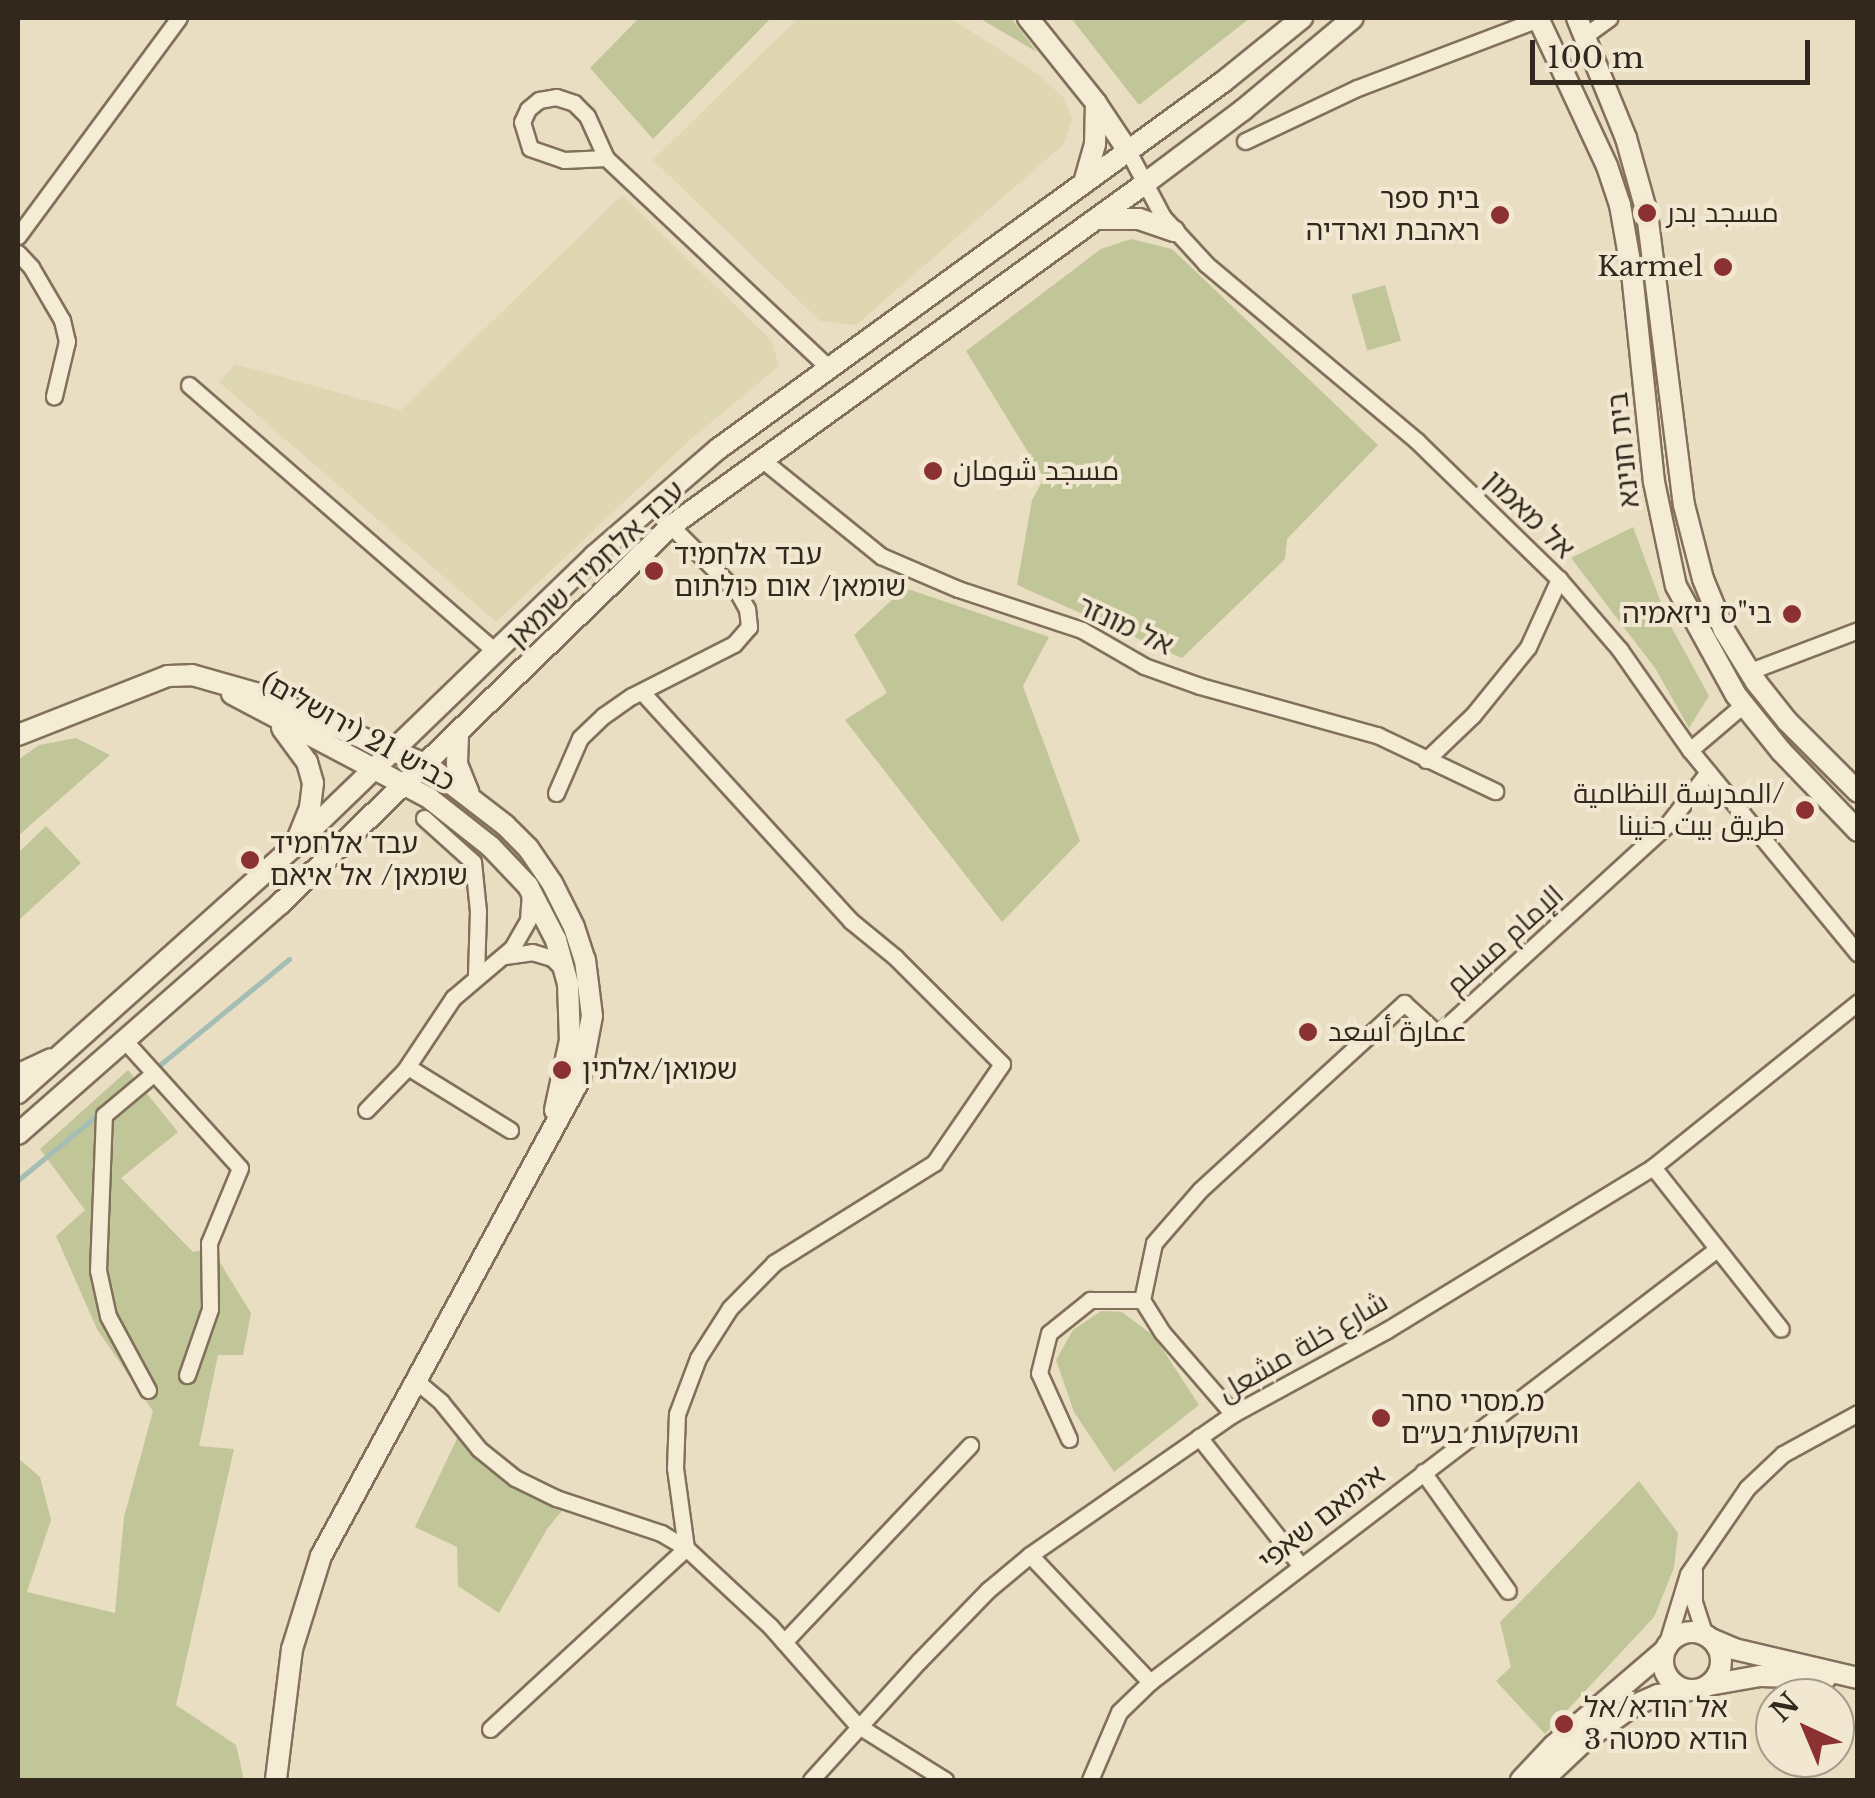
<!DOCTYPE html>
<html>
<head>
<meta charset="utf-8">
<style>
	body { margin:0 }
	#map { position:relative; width:1875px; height:1798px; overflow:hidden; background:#e9dec2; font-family:"Libre Baskerville",Cairo,"Noto Sans Hebrew",serif }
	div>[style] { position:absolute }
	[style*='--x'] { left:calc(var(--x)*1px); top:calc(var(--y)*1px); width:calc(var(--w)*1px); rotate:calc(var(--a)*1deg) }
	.farmland>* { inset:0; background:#ded7b1 }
	.green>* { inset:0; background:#c1c698; transform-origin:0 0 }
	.stream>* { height:5px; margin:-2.5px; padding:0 2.5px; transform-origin:2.5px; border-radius:2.5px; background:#a4bdb5 }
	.roads { filter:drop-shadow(2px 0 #82705b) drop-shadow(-2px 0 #82705b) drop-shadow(0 2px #82705b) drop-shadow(0 -2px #82705b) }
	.street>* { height:15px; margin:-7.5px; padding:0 7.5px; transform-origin:7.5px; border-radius:7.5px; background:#f5ecd5 }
	.secondary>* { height:20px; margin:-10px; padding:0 10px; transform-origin:10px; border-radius:10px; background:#f5ecd5 }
	.secondary>.ring { margin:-10px; padding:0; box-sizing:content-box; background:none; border:20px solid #f5ecd5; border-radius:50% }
	.dots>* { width:28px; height:28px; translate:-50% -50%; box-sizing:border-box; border:5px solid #f2e8d1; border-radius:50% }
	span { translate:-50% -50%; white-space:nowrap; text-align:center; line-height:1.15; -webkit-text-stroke:8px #f2e8d1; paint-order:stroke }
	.poi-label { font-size:28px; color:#33281e }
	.right { translate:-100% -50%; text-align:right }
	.left { translate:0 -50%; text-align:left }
	.street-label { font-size:28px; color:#33281e }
	.frame { position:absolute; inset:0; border:20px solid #33281e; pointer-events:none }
	.north { position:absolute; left:1755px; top:1678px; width:100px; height:100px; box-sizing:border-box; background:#f2e8d1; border:2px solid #a69b89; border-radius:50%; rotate:316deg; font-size:28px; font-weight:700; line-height:40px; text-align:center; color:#33281e }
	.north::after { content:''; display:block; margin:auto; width:35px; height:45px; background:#8b3131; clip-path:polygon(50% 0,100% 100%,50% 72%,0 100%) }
	.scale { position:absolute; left:1530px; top:40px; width:280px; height:45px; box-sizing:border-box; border:5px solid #33281e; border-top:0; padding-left:12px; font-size:30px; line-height:35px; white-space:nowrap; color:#33281e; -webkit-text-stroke:8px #f2e8d1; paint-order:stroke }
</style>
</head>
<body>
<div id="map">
	<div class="farmland">
		<div style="clip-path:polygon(798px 18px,950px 18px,1038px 74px,1063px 97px,1072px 119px,1064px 144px,856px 325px,820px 321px,653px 160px)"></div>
		<div style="clip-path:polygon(622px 195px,772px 341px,779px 366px,692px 438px,496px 622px,219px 382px,235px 364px,401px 410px)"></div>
	</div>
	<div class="green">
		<div style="clip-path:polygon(639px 18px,771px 18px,653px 139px,590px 68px)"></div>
		<div style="clip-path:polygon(979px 18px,1011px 18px,1037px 52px)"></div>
		<div style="clip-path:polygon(1071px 18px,1250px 18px,1139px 105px)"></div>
		<div style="clip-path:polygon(1131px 239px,1172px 249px,1378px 445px,1287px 539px,1285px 559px,1182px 658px,1017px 585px,1032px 500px,1044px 478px,966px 351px,1101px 249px)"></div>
		<div style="left:1385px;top:285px;width:58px;height:35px;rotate:74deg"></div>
		<div style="clip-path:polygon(1633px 527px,1667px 619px,1709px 696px,1689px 728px,1655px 668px,1571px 558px)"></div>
		<div style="clip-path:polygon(905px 588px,1049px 637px,1023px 686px,1080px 841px,1002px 922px,845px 720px,887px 693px,854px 635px)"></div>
		<div style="clip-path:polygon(76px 738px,110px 755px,18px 836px,18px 760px,39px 745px)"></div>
		<div style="clip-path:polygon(46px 826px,81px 863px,19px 920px,18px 853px)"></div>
		<div style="clip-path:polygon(128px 1070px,178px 1132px,121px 1178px,193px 1252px,211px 1248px,251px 1313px,243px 1355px,218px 1355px,199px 1446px,234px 1449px,176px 1705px,236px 1745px,244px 1780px,18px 1780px,18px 1458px,40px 1477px,51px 1520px,27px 1592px,115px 1613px,124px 1517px,153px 1411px,97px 1329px,56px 1236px,85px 1210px,40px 1149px)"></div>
		<div style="clip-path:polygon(1101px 1311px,1122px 1312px,1154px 1336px,1199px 1405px,1114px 1472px,1074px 1412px,1056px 1360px,1073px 1330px)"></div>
		<div style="clip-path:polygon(462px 1428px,565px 1507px,547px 1529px,499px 1613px,458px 1586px,457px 1547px,415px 1527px)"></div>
		<div style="clip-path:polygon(1639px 1481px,1678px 1533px,1674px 1568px,1654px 1617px,1545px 1734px,1496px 1681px,1511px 1667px,1500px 1622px)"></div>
	</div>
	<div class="stream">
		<div style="--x:156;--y:1068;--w:172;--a:-39.3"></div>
		<div style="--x:18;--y:1180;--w:107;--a:-39.3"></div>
	</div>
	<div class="roads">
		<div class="street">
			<div style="--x:1586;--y:35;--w:29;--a:-36"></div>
			<div style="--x:1245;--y:141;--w:124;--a:-25.3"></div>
			<div style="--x:1357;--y:88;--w:195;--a:-20.8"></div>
			<div style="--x:1128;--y:151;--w:75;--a:62.1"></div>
			<div style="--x:1163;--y:217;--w:64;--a:47.5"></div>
			<div style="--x:1206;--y:264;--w:275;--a:40"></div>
			<div style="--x:1417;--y:441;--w:198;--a:44.2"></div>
			<div style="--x:1559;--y:579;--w:94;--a:49.3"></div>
			<div style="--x:1620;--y:650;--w:122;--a:55"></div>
			<div style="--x:1690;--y:750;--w:264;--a:50.5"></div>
			<div style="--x:606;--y:158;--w:42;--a:177.3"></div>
			<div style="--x:564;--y:160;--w:36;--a:-161"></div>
			<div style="--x:530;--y:148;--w:27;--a:-107"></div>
			<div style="--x:522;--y:122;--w:14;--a:-65"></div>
			<div style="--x:528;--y:109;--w:14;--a:-39"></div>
			<div style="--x:539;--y:100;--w:17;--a:-10"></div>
			<div style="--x:556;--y:97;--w:19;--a:18"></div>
			<div style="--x:574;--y:103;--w:18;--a:45"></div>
			<div style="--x:587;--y:116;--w:46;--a:65.7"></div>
			<div style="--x:606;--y:158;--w:306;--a:43.3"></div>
			<div style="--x:18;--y:236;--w:271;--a:-53.6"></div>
			<div style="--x:18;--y:253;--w:19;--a:47"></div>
			<div style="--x:31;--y:267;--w:61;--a:59.7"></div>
			<div style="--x:62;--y:320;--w:22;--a:77"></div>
			<div style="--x:67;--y:341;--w:57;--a:103.3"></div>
			<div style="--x:189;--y:385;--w:405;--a:41"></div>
			<div style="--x:760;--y:458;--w:156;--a:39"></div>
			<div style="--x:881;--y:556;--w:84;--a:23.2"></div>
			<div style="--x:958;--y:589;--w:131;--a:18.3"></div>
			<div style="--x:1082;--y:630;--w:72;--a:30.1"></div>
			<div style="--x:1144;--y:666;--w:59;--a:19.7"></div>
			<div style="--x:1200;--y:686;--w:184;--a:15.5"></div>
			<div style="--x:1377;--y:735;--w:131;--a:25.4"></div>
			<div style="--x:1750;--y:671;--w:116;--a:-20.8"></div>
			<div style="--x:1690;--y:750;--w:71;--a:-40.4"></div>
			<div style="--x:1426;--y:760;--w:65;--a:-43.8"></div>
			<div style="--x:1473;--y:715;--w:87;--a:-51"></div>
			<div style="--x:1528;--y:647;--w:75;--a:-65.5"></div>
			<div style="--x:556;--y:793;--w:60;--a:-66.4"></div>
			<div style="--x:580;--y:738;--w:32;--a:-44"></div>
			<div style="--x:603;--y:716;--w:35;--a:-35"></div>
			<div style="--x:632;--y:696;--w:114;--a:-27"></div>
			<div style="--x:734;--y:644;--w:23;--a:-49"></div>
			<div style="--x:749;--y:627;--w:18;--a:-96"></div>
			<div style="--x:747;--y:609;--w:18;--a:-119"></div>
			<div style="--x:738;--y:593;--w:95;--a:-135"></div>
			<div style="--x:424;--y:818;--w:66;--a:41.9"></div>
			<div style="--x:473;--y:862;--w:49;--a:84.2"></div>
			<div style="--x:478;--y:911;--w:65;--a:91.8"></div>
			<div style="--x:505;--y:956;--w:27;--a:-8"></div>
			<div style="--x:532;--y:952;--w:21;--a:17"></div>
			<div style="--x:552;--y:958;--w:18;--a:45"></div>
			<div style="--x:125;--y:1041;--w:171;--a:47.8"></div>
			<div style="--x:240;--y:1168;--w:81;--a:112.5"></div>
			<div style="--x:209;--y:1243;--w:66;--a:89.1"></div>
			<div style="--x:210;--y:1309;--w:70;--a:109.2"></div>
			<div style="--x:408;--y:1067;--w:120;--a:31.7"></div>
			<div style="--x:18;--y:1071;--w:35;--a:-25"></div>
			<div style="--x:366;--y:1110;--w:56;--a:-45.7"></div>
			<div style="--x:405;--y:1070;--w:87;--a:-56.3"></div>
			<div style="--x:453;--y:998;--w:77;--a:-40.3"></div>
			<div style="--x:512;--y:948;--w:32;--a:-60"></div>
			<div style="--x:528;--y:920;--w:28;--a:-86"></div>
			<div style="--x:1653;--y:1167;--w:206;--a:51.7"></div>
			<div style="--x:415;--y:1380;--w:34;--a:40"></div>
			<div style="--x:441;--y:1402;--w:60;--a:51"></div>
			<div style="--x:479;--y:1449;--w:46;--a:38.9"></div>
			<div style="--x:515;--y:1478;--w:46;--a:26"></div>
			<div style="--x:556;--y:1498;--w:111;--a:18.4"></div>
			<div style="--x:661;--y:1533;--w:29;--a:31"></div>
			<div style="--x:686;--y:1548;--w:115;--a:42.9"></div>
			<div style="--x:770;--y:1626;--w:132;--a:48.7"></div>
			<div style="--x:857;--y:1725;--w:104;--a:32"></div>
			<div style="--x:148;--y:1390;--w:84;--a:-118.4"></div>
			<div style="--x:108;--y:1316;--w:47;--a:-102.3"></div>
			<div style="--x:98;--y:1270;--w:155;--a:-87.8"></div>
			<div style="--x:104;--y:1115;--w:65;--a:-40"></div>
			<div style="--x:1233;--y:1414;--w:108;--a:-130.9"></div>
			<div style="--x:1162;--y:1332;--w:38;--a:-122"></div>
			<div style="--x:1142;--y:1300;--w:58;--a:-78.1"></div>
			<div style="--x:1154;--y:1243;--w:70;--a:-49"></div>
			<div style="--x:1200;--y:1190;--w:277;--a:-42.5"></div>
			<div style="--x:1404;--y:1003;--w:46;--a:42.4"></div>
			<div style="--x:1438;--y:1034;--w:310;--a:-42.4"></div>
			<div style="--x:1667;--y:825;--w:67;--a:-52.3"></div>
			<div style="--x:1199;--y:1437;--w:164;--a:51.7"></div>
			<div style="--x:1069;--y:1439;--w:72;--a:-114.4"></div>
			<div style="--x:1039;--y:1373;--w:41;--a:-76"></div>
			<div style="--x:1049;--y:1333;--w:53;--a:-38.8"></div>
			<div style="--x:1090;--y:1300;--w:52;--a:0"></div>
			<div style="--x:1423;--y:1472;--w:146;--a:54.5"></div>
			<div style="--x:1030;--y:1555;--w:175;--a:46.6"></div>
			<div style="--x:1694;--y:1571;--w:31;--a:90"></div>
			<div style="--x:1694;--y:1602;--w:35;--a:72"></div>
			<div style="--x:784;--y:1642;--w:271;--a:-46.6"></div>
			<div style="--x:1666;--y:1646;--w:75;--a:-73"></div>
			<div style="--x:1688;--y:1574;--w:104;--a:-55.5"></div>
			<div style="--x:1747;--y:1488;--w:50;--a:-43.4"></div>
			<div style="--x:1783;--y:1454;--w:85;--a:-28.7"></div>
			<div style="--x:490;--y:1729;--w:267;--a:-42.7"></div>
			<div style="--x:686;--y:1548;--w:81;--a:-97.8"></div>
			<div style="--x:675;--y:1468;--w:54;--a:-87.9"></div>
			<div style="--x:677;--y:1414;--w:60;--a:-69.4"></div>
			<div style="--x:698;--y:1358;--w:59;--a:-57.4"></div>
			<div style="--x:730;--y:1308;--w:63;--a:-45.6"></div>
			<div style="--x:774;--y:1263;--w:189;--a:-32"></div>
			<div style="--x:934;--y:1163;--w:120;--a:-55.5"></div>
			<div style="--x:1002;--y:1064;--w:151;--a:-135"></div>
			<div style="--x:895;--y:957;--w:57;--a:-140.7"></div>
			<div style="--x:851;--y:921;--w:310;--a:-132.4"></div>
			<div style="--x:811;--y:1780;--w:161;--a:-47.8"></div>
			<div style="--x:919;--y:1661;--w:99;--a:-45.8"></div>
			<div style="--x:988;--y:1590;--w:55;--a:-39.8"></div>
			<div style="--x:1030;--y:1555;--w:247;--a:-34.8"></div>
			<div style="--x:1233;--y:1414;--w:175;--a:-28.6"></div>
			<div style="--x:1387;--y:1330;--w:312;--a:-31.5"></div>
			<div style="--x:1653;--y:1167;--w:263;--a:-38.8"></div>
			<div style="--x:1090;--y:1780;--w:74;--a:-66.9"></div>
			<div style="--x:1119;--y:1712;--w:43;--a:-44.1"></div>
			<div style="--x:1150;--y:1682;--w:713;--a:-37.37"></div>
		</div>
		<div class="secondary">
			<div style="--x:1028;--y:18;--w:109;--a:51.3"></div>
			<div style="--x:1096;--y:103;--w:58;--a:56.3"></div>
			<div style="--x:1538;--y:18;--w:163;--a:65"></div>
			<div style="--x:1607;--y:166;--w:41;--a:71.6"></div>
			<div style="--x:1620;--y:205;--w:69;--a:80"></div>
			<div style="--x:1632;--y:273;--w:210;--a:84"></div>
			<div style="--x:1654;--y:482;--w:106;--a:78.1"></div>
			<div style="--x:1676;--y:586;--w:124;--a:61.2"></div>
			<div style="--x:1736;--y:695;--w:72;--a:51.2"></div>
			<div style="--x:1781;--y:751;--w:111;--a:46.1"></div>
			<div style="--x:1577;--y:18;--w:130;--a:67.8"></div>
			<div style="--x:1626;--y:138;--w:78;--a:74.4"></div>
			<div style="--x:1647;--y:213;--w:294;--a:82.8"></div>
			<div style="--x:1684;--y:505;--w:76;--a:75.6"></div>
			<div style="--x:1703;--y:579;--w:55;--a:67.6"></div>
			<div style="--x:1724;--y:630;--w:61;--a:58.4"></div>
			<div style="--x:1756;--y:682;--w:50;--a:51.5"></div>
			<div style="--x:1787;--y:721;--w:100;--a:45"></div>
			<div style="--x:1084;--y:183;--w:41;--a:-74.2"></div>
			<div style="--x:1095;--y:144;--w:41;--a:-88.6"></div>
			<div style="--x:1096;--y:219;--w:43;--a:0"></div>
			<div style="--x:1139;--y:219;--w:37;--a:19"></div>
			<div style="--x:232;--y:694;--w:223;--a:27.8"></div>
			<div style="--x:429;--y:798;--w:79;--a:38.3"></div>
			<div style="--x:491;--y:847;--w:54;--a:46.5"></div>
			<div style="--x:528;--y:886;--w:61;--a:62.6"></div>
			<div style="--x:556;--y:940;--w:46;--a:74.7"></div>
			<div style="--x:568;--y:984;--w:56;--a:88"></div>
			<div style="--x:570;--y:1040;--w:72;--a:102.1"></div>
			<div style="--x:282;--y:728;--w:42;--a:53.7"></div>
			<div style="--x:307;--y:762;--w:22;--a:74"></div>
			<div style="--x:313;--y:783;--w:25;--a:97"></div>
			<div style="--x:310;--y:808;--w:31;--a:112"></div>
			<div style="--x:18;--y:735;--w:161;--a:-21.5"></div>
			<div style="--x:168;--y:676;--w:24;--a:-2"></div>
			<div style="--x:192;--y:675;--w:66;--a:15.9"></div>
			<div style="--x:255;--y:693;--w:186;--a:22.7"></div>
			<div style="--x:427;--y:765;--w:98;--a:37.6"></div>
			<div style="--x:505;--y:825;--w:33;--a:45"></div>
			<div style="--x:528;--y:848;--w:42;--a:55.6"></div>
			<div style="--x:552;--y:883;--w:49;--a:63.4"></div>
			<div style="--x:574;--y:927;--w:35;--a:72"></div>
			<div style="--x:585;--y:960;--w:56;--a:82.9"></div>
			<div style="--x:592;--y:1016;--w:64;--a:100.8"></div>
			<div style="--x:580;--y:1079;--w:543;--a:118.5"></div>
			<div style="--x:321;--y:1556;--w:97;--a:107.3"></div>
			<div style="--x:292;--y:1649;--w:132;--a:97"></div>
			<div style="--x:458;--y:735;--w:29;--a:92"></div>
			<div style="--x:457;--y:764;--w:31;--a:68"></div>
			<div style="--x:18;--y:1093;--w:368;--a:-41.8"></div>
			<div style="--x:292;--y:848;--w:420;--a:-44"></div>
			<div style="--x:594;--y:556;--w:164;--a:-40.8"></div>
			<div style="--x:718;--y:449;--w:624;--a:-36.01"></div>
			<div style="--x:1223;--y:82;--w:102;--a:-39"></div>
			<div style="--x:18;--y:1134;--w:349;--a:-41.3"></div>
			<div style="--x:280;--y:904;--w:544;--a:-44.03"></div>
			<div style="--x:671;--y:526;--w:582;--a:-35.85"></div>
			<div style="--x:1143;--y:185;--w:125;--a:-36.9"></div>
			<div style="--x:1243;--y:110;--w:143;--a:-39.9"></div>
			<div class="ring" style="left:1663px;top:1632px;width:38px;height:38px"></div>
			<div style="--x:1711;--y:1639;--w:25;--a:23"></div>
			<div style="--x:1734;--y:1649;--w:127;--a:13.2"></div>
			<div style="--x:1709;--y:1685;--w:52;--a:-10"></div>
			<div style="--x:1760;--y:1676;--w:66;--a:1.7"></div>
			<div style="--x:1521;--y:1780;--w:47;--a:-46.7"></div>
			<div style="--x:1553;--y:1746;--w:146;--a:-40.6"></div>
			<div style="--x:1543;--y:1780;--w:55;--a:-43.5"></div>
			<div style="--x:1583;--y:1742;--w:62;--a:-35.8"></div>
			<div style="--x:1633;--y:1706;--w:27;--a:-24"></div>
			<div style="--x:1658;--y:1695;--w:28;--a:-8"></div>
		</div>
	</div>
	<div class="dots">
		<div style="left:1647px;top:213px;background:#8b3131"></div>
		<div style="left:1500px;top:215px;background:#8b3131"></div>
		<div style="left:1723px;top:267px;background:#8b3131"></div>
		<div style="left:933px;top:471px;background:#8b3131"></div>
		<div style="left:654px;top:571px;background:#8b3131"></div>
		<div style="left:1792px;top:614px;background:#8b3131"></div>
		<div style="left:1805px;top:810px;background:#8b3131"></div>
		<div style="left:250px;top:860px;background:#8b3131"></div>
		<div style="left:1308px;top:1032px;background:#8b3131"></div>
		<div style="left:562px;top:1070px;background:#8b3131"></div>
		<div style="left:1381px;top:1418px;background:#8b3131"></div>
		<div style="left:1564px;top:1724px;background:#8b3131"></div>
	</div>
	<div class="poi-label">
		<span class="right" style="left:1480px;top:215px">בית ספר<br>ראהבת וארדיה</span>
		<span class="left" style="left:1667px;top:213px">مسجد بدر</span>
		<span class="right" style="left:1703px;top:267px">Karmel</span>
		<span class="left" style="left:953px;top:471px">مسجد شومان</span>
		<span class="left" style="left:674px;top:571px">עבד אלחמיד<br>שומאן/ אום כולתום</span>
		<span class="right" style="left:1772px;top:614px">בי"ס ניזאמיה</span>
		<span class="right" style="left:1785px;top:810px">المدرسة النظامية/<br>طريق بيت حنينا</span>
		<span class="left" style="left:270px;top:860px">עבד אלחמיד<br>שומאן/ אל איאם</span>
		<span class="left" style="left:1328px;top:1032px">عمارة أسعد</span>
		<span class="left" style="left:582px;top:1070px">שמואן/אלתין</span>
		<span class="left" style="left:1401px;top:1418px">מ.מסרי סחר<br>והשקעות בע״ם</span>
		<span class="left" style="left:1584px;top:1724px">אל הודא/אל<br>הודא סמטה 3</span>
	</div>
	<div class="street-label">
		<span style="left:1624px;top:450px;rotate:-96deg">בית חנינא</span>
		<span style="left:1529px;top:515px;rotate:44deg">אל מאמון</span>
		<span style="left:596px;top:565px;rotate:-43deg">עבד אלחמיד שומאן</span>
		<span style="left:1125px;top:626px;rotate:25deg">אל מונזר</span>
		<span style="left:358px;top:732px;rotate:29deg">כביש 21 (ירושלים)</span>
		<span style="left:1505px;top:940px;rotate:-42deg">الإمام مسلم</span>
		<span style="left:1303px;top:1347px;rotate:-30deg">شارع خلة مشعل</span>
		<span style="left:1322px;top:1518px;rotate:-38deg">אימאם שאפי</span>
	</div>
	<div class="frame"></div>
	<div class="north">N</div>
	<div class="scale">100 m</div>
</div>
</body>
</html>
